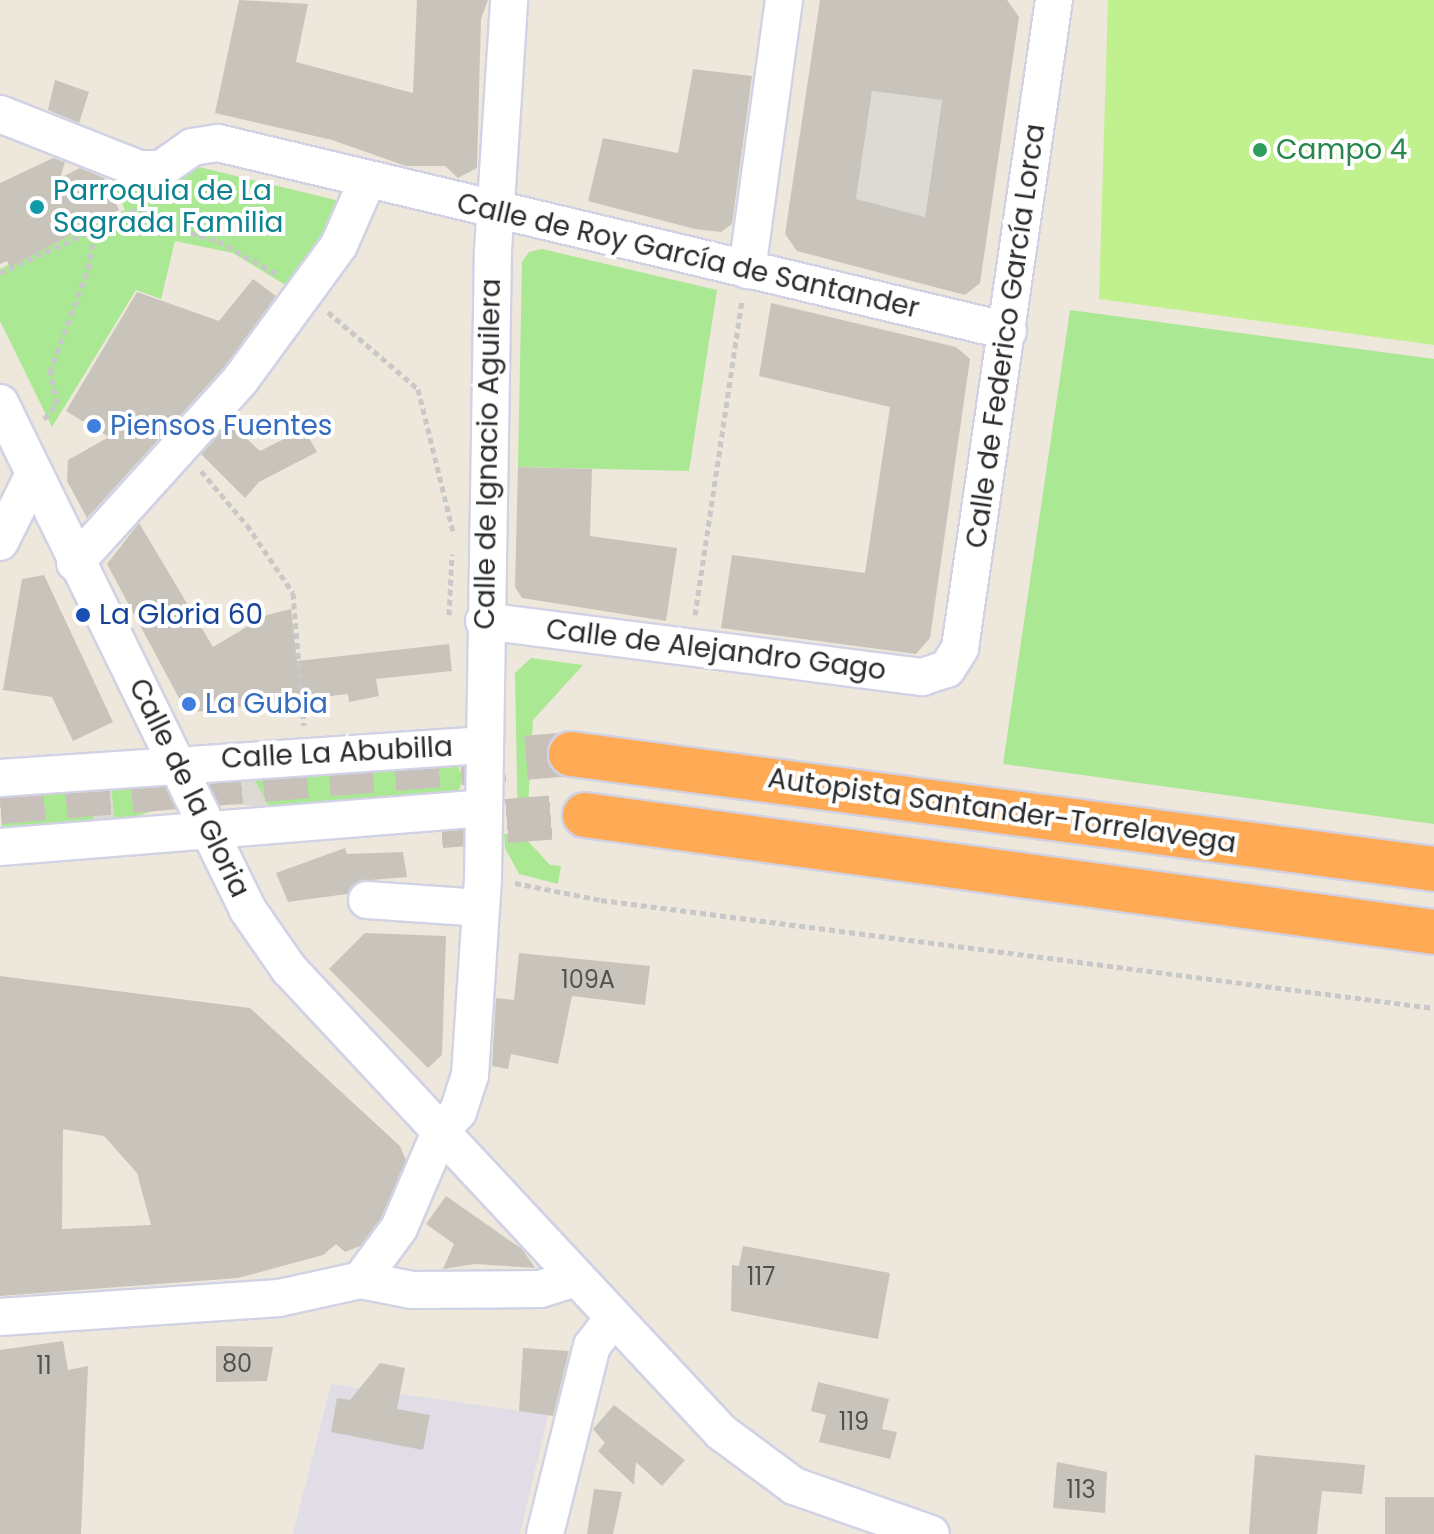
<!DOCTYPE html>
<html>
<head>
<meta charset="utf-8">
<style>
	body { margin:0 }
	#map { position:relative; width:1434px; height:1534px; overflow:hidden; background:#eee7dc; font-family:Poppins,sans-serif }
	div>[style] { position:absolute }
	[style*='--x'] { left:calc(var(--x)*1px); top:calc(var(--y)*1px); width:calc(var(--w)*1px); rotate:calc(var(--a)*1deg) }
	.industrial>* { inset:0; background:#e0dde6 }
	.green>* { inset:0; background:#abe894; transform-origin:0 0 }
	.pitch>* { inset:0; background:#c1f08f }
	.plaza>* { inset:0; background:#dddad3; transform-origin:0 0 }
	.building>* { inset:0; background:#c9c4bb; transform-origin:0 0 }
	.highway-tunnel>* { height:44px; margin-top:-22px; transform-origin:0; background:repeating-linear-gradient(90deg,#c7c1b9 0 44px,transparent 0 66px) }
	.path>* { height:5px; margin-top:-2.5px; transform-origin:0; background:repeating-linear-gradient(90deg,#c8c8c8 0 6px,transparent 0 10px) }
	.roads { filter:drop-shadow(2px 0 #d1d3e5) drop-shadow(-2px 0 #d1d3e5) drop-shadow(0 2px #d1d3e5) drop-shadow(0 -2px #d1d3e5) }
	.street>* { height:36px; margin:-18px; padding:0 18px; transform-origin:18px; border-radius:18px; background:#fff }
	.highway>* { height:44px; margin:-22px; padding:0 22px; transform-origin:22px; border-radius:22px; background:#ffab56 }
	.dots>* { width:22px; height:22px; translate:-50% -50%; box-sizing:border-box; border:4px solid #fff; border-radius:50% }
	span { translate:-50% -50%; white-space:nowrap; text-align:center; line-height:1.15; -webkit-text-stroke:8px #fff; paint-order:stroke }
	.number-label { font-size:24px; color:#52514f }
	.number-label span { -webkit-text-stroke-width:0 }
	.leisure-label { font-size:28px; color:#27864d }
	.left { translate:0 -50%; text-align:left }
	.culture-label { font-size:28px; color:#0d838f }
	.street-label { font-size:28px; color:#2b2b2b }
	.shop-label { font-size:28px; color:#366cbe }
	.transit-label { font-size:28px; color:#164399 }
</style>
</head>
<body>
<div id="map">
	<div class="industrial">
		<div style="clip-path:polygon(331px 1384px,548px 1415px,520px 1534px,293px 1534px)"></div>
	</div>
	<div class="green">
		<div style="clip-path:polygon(195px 166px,348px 203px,295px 291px,233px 253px,175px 241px,161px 299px,136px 290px,52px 427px,0 321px,0 269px,125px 210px,109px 173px)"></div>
		<div style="clip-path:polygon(542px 249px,717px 290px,689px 471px,518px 467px,522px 262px,529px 252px)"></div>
		<div style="clip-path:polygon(1070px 310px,1434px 359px,1434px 824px,1003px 764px)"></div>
		<div style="clip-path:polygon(531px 658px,583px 665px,533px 720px,526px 839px,550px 865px,561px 866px,558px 884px,519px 874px,505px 848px,504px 834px,518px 834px,515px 673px)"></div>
		<div style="clip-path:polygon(457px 762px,463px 779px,458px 793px,269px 807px,247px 766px)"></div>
		<div style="clip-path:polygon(111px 781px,154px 786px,155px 810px,114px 824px)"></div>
		<div style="left:91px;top:782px;width:43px;height:92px;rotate:86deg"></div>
	</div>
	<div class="pitch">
		<div style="clip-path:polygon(1108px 0,1434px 0,1434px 345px,1099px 299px)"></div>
	</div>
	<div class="plaza">
		<div style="clip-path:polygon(944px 85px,926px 208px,936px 224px,854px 213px,872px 91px,927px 98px)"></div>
		<div style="clip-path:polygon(247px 766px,269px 807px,226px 804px,224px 777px)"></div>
		<div style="left:111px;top:781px;width:43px;height:20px;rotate:86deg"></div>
	</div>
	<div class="building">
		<div style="clip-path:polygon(239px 0,308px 4px,296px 62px,413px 93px,417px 0,488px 0,481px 19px,477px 168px,458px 178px,445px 166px,406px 166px,332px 140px,215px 113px)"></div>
		<div style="clip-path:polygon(evenodd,820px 0,1007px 0,1019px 17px,980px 283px,965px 295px,797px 251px,785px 234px,820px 0,872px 91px,942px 100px,925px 217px,856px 199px,872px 91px)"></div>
		<div style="clip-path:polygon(693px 69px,752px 76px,732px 224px,721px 232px,695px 229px,588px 201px,603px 138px,678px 153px)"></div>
		<div style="clip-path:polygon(55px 80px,89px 92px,79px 123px,48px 110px)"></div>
		<div style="clip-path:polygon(53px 158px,65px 162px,60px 178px,80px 168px,104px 178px,119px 210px,10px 267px,7px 261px,0 264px,0 183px)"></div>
		<div style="clip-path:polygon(253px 279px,276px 296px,225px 366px,87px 518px,67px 481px,68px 460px,109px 437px,66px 411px,137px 292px,219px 321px)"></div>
		<div style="clip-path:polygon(771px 303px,956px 347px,970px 359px,930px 638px,916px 654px,721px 628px,732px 555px,865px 573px,890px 407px,759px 376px)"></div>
		<div style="clip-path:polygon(230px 423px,260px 451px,304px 429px,317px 452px,259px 482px,245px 498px,201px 454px)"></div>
		<div style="clip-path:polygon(518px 467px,592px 469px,590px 536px,677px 548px,666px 621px,522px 598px,515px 587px)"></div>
		<div style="clip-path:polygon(139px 523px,213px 647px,267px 615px,291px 609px,297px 661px,449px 644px,452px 671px,376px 679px,379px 696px,349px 702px,348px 694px,187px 713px,107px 564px)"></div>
		<div style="clip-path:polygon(44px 575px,113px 722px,73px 741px,52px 697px,3px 690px,22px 579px)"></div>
		<div style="clip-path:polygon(345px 848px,347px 854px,403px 852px,407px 877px,359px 881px,347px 894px,288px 902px,276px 873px)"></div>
		<div style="clip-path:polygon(365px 933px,446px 936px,442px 1055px,428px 1068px,329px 969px)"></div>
		<div style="clip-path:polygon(519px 953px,650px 966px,645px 1005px,572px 996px,558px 1064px,511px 1054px,508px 1069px,492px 1066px,496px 998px,514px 1000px)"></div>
		<div style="clip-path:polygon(evenodd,0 976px,250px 1008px,400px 1146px,406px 1160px,381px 1218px,360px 1246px,345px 1252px,336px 1244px,323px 1255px,238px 1278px,0 1296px,0 976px,63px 1129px,104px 1136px,137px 1173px,151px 1225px,62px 1229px,63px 1129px)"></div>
		<div style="clip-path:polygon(446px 1196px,522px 1249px,535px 1268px,475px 1264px,443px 1269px,454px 1244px,426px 1224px)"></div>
		<div style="clip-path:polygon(743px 1246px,890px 1273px,878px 1339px,731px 1311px,732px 1265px,739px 1266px)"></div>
		<div style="clip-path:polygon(63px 1341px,68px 1370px,88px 1366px,81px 1534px,0 1534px,0 1350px)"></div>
		<div style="clip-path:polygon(216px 1346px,273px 1347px,267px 1381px,216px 1382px)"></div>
		<div style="clip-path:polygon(523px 1348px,569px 1351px,553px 1416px,519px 1411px)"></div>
		<div style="clip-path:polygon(380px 1363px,405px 1368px,397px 1409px,430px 1415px,423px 1450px,331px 1432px,337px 1398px,350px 1400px)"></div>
		<div style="clip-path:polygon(818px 1382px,889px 1399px,882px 1429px,897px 1432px,890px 1459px,819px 1442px,826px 1415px,811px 1411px)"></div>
		<div style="clip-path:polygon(614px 1405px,685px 1460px,662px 1486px,636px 1462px,634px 1485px,598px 1451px,605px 1443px,593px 1429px)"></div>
		<div style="clip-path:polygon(1255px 1455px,1365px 1465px,1362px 1494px,1322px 1491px,1317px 1534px,1249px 1534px)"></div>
		<div style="clip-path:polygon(1057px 1462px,1107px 1472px,1105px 1513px,1053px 1508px)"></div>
		<div style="clip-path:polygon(594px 1489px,622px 1492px,613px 1534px,587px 1534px)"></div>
		<div style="left:1434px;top:1497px;width:37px;height:49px;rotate:90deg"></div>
	</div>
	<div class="highway-tunnel">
		<div style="--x:0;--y:802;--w:573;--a:-4.81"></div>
		<div style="--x:441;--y:826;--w:144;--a:-4.4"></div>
	</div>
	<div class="path">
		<div style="--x:142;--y:208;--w:26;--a:40"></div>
		<div style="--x:162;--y:225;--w:58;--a:15.9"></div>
		<div style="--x:218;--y:241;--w:70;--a:29.1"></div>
		<div style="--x:0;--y:273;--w:103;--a:-24.6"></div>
		<div style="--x:328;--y:312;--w:118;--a:40.5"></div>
		<div style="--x:418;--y:389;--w:147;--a:76.2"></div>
		<div style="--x:44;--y:419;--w:20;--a:-49"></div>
		<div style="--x:57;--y:404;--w:33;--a:-102"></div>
		<div style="--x:50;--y:372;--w:110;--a:-69.7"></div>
		<div style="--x:88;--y:269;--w:40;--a:-80"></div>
		<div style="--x:95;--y:230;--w:54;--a:-26.6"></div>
		<div style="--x:201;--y:471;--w:71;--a:49.6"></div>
		<div style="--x:247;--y:525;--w:82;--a:55.9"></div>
		<div style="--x:293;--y:593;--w:133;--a:85.3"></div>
		<div style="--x:449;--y:615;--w:61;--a:-87.2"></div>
		<div style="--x:695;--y:615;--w:318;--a:-81.5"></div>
		<div style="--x:515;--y:883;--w:88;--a:11.2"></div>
		<div style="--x:601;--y:900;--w:840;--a:7.39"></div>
	</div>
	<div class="roads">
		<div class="street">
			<div style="--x:0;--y:114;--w:149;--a:21.6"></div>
			<div style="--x:139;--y:169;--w:22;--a:0"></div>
			<div style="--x:161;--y:169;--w:38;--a:-35"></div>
			<div style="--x:192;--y:147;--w:26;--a:-9"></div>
			<div style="--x:218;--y:143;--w:812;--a:13.39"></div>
			<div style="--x:747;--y:270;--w:273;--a:-82.2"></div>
			<div style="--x:0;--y:403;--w:564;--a:63.93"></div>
			<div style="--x:248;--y:910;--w:72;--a:55.2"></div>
			<div style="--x:289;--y:969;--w:633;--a:46.98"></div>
			<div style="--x:721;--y:1432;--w:91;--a:36.5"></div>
			<div style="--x:794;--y:1486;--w:145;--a:19.3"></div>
			<div style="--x:0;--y:542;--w:76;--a:-63.4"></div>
			<div style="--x:75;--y:563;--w:248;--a:-47.9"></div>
			<div style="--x:241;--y:379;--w:166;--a:-53.8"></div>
			<div style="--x:339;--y:245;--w:72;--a:-66.3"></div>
			<div style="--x:484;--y:621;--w:442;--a:7.3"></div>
			<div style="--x:922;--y:677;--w:26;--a:-18"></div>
			<div style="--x:947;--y:669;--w:25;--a:-58"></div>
			<div style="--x:960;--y:648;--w:655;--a:-81.75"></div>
			<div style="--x:0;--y:778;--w:483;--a:-3.9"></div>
			<div style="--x:0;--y:847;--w:485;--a:-4.6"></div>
			<div style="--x:367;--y:900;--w:113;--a:4"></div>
			<div style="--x:361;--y:1280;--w:64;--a:-53.8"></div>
			<div style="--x:399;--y:1228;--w:107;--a:-66.8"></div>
			<div style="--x:441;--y:1130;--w:25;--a:-47"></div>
			<div style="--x:458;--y:1112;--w:39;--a:-72"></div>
			<div style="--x:470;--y:1075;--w:198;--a:-86.2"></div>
			<div style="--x:483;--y:877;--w:627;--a:-89.09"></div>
			<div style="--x:493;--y:250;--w:251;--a:-86.3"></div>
			<div style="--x:0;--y:1317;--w:280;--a:-3.9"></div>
			<div style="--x:279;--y:1298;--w:84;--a:-12.4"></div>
			<div style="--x:361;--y:1280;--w:52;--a:11.1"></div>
			<div style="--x:412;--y:1290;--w:128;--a:-0.4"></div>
			<div style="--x:540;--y:1289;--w:34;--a:-17"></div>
			<div style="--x:545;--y:1534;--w:194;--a:-76"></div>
			<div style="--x:592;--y:1346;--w:31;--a:-53"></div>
		</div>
		<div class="highway">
			<div style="--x:571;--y:754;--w:871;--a:7.59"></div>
			<div style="--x:585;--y:815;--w:857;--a:7.85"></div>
		</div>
	</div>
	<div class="dots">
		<div style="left:1260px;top:150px;background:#2e9e5b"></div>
		<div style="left:37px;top:207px;background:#0f9aa8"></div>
		<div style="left:94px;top:426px;background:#3f7fe0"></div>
		<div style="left:83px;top:615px;background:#1a4fb4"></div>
		<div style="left:189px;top:704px;background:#3f7fe0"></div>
	</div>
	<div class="number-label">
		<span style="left:588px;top:980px">109A</span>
		<span style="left:761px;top:1277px">117</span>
		<span style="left:237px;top:1364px">80</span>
		<span style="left:44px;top:1366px">11</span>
		<span style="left:854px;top:1422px">119</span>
		<span style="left:1081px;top:1490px">113</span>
	</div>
	<div class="leisure-label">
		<span class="left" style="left:1276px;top:150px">Campo 4</span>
	</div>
	<div class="culture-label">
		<span class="left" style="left:53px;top:207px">Parroquia de La<br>Sagrada Familia</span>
	</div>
	<div class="street-label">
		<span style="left:688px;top:256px;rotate:13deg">Calle de Roy García de Santander</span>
		<span style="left:1006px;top:336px;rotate:-82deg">Calle de Federico García Lorca</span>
		<span style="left:488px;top:454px;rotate:-89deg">Calle de Ignacio Aguilera</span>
		<span style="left:716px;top:650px;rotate:7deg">Calle de Alejandro Gago</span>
		<span style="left:337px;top:753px;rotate:-3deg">Calle La Abubilla</span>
		<span style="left:189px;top:788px;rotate:64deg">Calle de la Gloria</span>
		<span style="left:1002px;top:811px;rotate:8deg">Autopista Santander-Torrelavega</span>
	</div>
	<div class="shop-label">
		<span class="left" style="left:110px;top:426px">Piensos Fuentes</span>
		<span class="left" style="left:205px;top:704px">La Gubia</span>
	</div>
	<div class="transit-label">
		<span class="left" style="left:99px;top:615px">La Gloria 60</span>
	</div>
</div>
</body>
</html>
